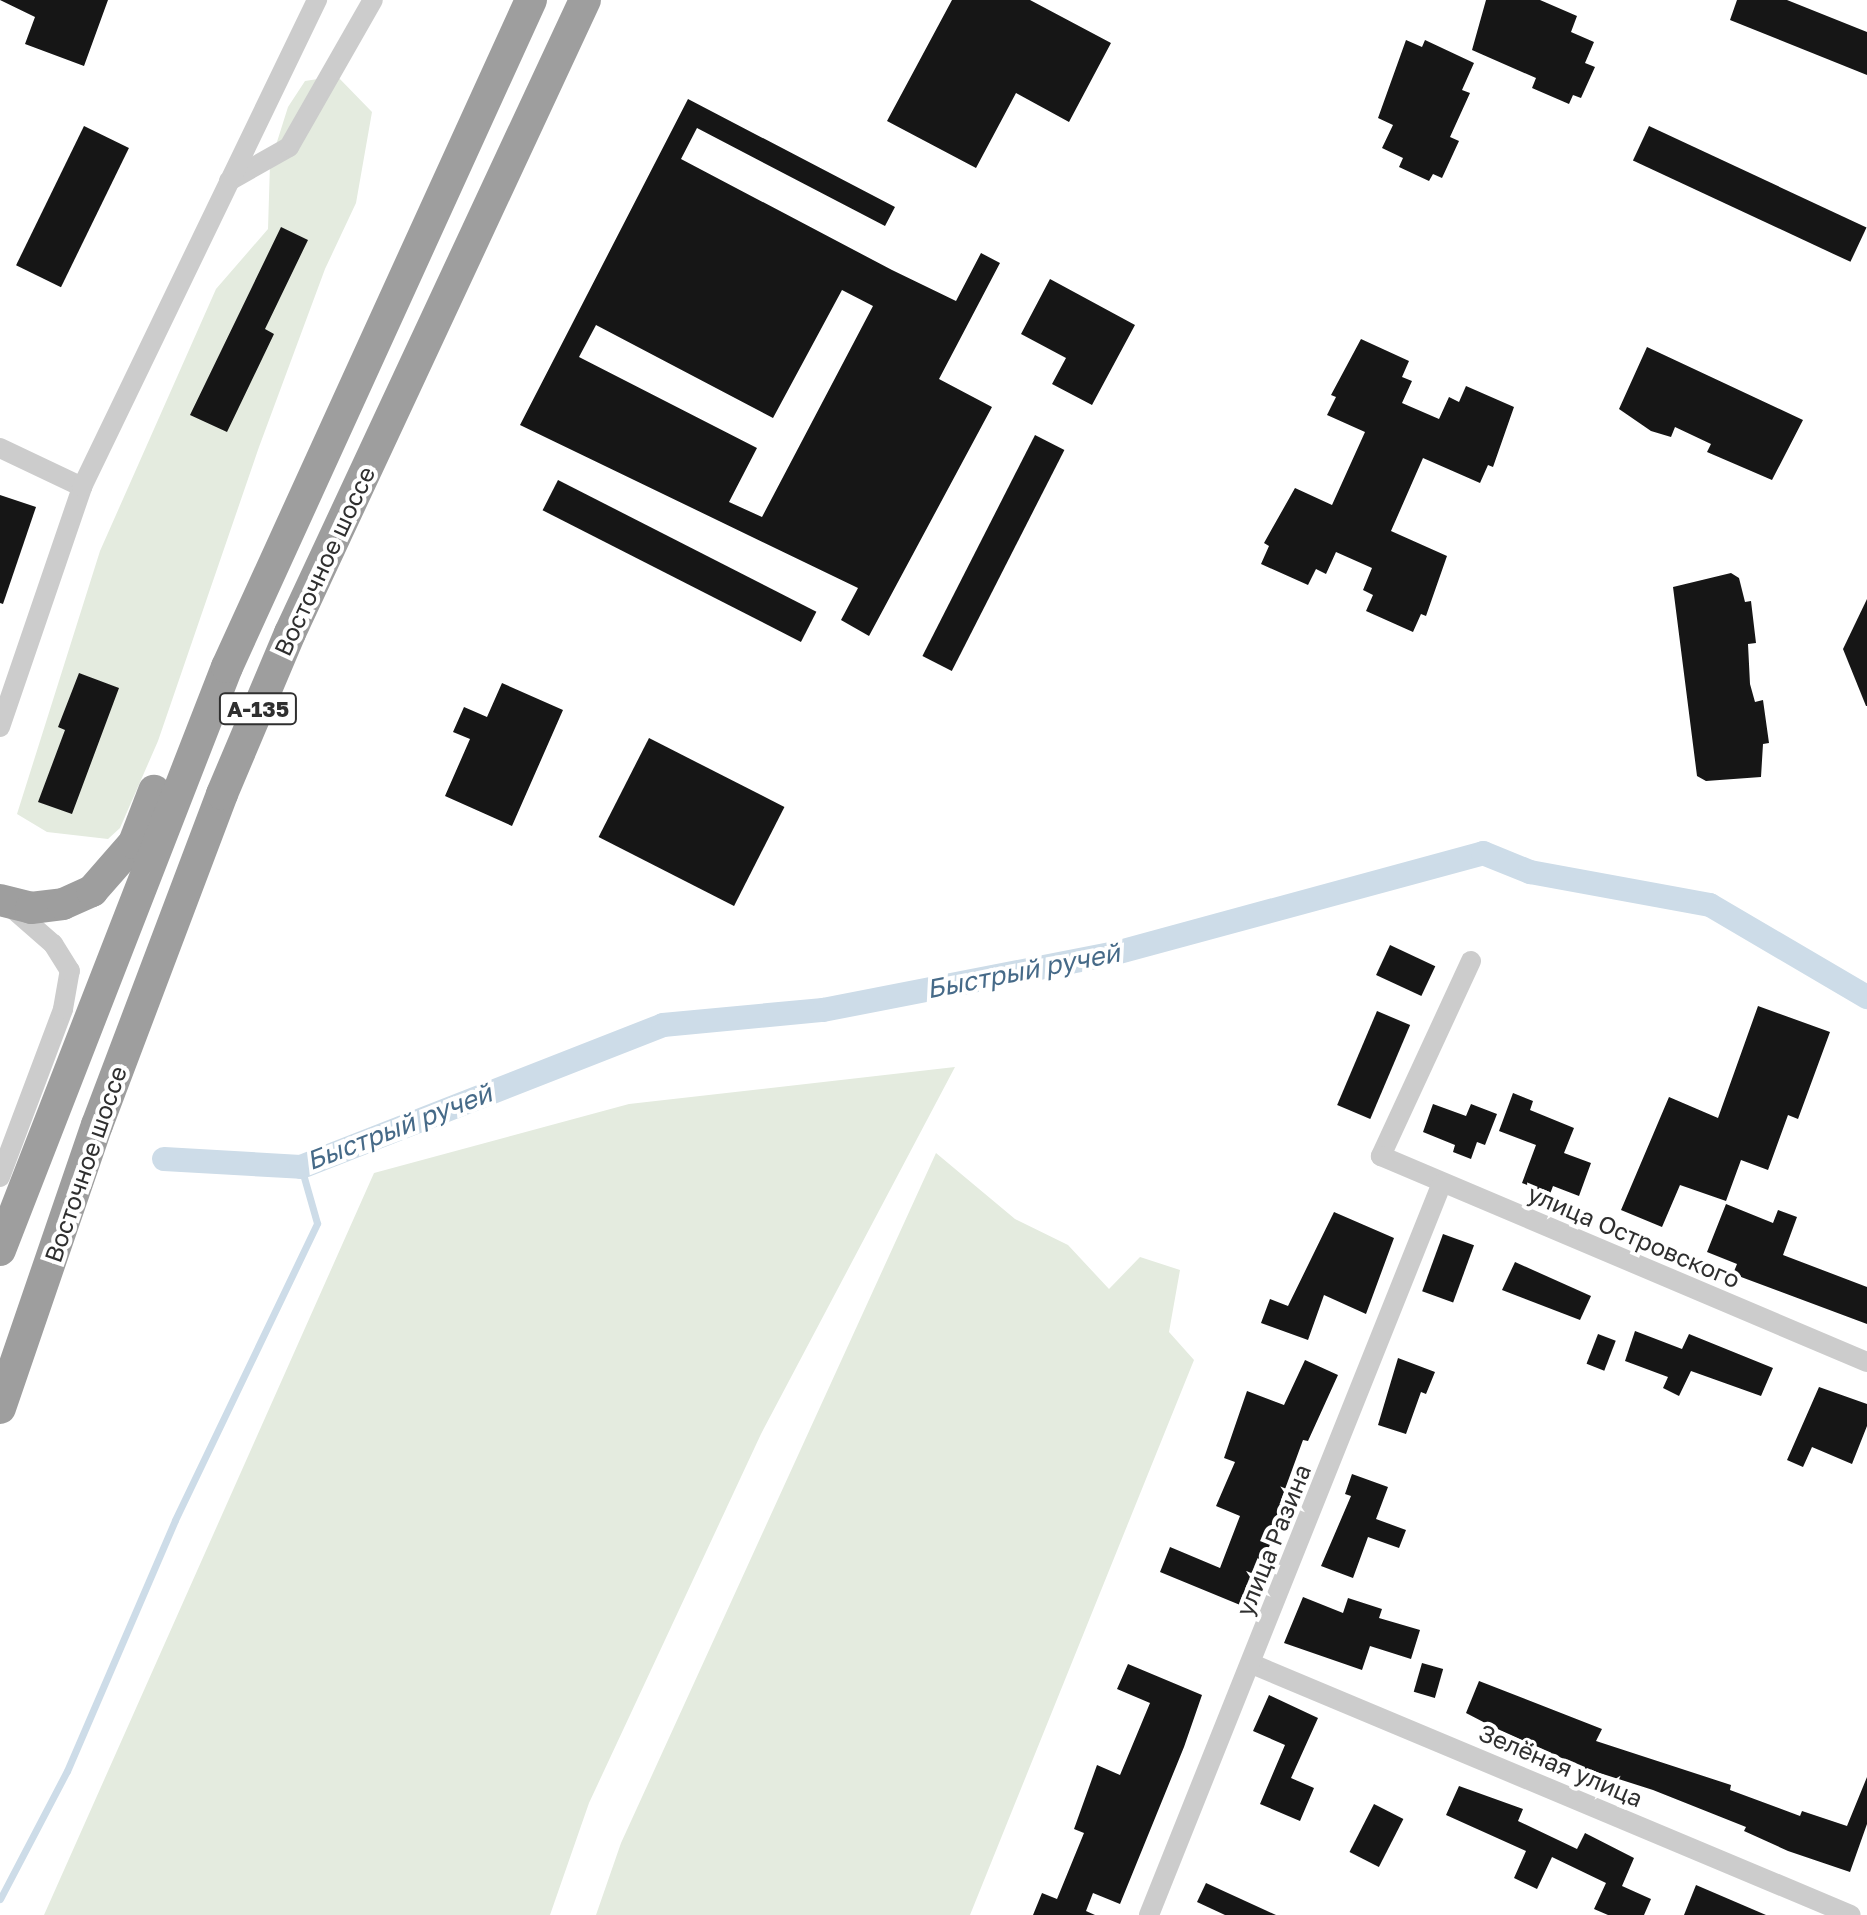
<!DOCTYPE html>
<html>
<head>
<meta charset="utf-8">
<style>
	body { margin:0 }
	#map { position:relative; width:1867px; height:1915px; overflow:hidden; background:#fff; font-family:"Golos Text",sans-serif }
	div>[style] { position:absolute }
	[style*='--x'] { left:calc(var(--x)*1px); top:calc(var(--y)*1px); width:calc(var(--w)*1px); rotate:calc(var(--a)*1deg) }
	.green>* { inset:0; background:#e4ebdf }
	.stream>* { height:7px; margin:-3.5px; padding:0 3.5px; transform-origin:3.5px; border-radius:3.5px; background:#cddce8 }
	.canal>* { height:24px; margin:-12px; padding:0 12px; transform-origin:12px; border-radius:12px; background:#cddce8 }
	.building>* { inset:0; background:#161616; transform-origin:0 0 }
	.minor>* { height:20px; margin:-10px; padding:0 10px; transform-origin:10px; border-radius:10px; background:#ccc }
	.trunk>* { height:32px; margin:-16px; padding:0 16px; transform-origin:16px; border-radius:16px; background:#9e9e9e }
	span { translate:-50% -50%; white-space:nowrap; text-align:center; line-height:1.15; -webkit-text-stroke:8px #fff; paint-order:stroke }
	.shield-label span { padding:2px 6px; background:#fff; border:2px solid; border-radius:6px; -webkit-text-stroke-width:0 }
	.shield-label { font-size:22px; color:#2f2f2f; font-weight:700 }
	.street-label { font-size:24px; color:#2f2f2f }
	.water-label { font-size:26px; color:#466a88; font-style:italic }
</style>
</head>
<body>
<div id="map">
	<div class="green">
		<div style="clip-path:polygon(337px 76px,372px 112px,356px 203px,325px 269px,259px 447px,158px 741px,120px 828px,108px 839px,47px 832px,17px 814px,100px 551px,216px 289px,268px 229px,270px 164px,288px 107px,305px 81px)"></div>
		<div style="clip-path:polygon(955px 1067px,761px 1434px,589px 1803px,550px 1915px,44px 1915px,374px 1173px,629px 1104px)"></div>
		<div style="clip-path:polygon(936px 1153px,1015px 1219px,1068px 1245px,1109px 1289px,1140px 1257px,1180px 1270px,1169px 1332px,1194px 1360px,970px 1915px,596px 1915px,621px 1843px)"></div>
	</div>
	<div class="stream">
		<div style="--x:0;--y:1899;--w:144;--a:-62.4"></div>
		<div style="--x:67;--y:1771;--w:273;--a:-66.7"></div>
		<div style="--x:175;--y:1520;--w:329;--a:-64.4"></div>
		<div style="--x:317;--y:1223;--w:58;--a:-105.9"></div>
	</div>
	<div class="canal">
		<div style="--x:164;--y:1159;--w:137;--a:3.3"></div>
		<div style="--x:301;--y:1167;--w:389;--a:-21.4"></div>
		<div style="--x:663;--y:1025;--w:161;--a:-5.4"></div>
		<div style="--x:823;--y:1010;--w:294;--a:-11"></div>
		<div style="--x:1112;--y:954;--w:385;--a:-15.2"></div>
		<div style="--x:1483;--y:853;--w:51;--a:22"></div>
		<div style="--x:1530;--y:872;--w:183;--a:10.4"></div>
		<div style="--x:1710;--y:905;--w:182;--a:30.4"></div>
	</div>
	<div class="building">
		<div style="clip-path:polygon(0 0,108px 0,84px 66px,25px 44px,35px 17px)"></div>
		<div style="clip-path:polygon(952px 0,1030px 0,1111px 43px,1069px 122px,1016px 93px,976px 168px,887px 121px)"></div>
		<div style="clip-path:polygon(1486px 0,1540px 0,1577px 16px,1571px 32px,1594px 42px,1585px 63px,1595px 67px,1581px 98px,1573px 95px,1569px 104px,1532px 88px,1536px 78px,1472px 50px)"></div>
		<div style="clip-path:polygon(1737px 0,1787px 0,1867px 32px,1867px 75px,1730px 20px)"></div>
		<div style="clip-path:polygon(1406px 40px,1422px 47px,1425px 40px,1474px 63px,1462px 90px,1470px 93px,1450px 137px,1459px 141px,1442px 178px,1433px 174px,1429px 181px,1399px 167px,1403px 158px,1382px 148px,1393px 125px,1378px 118px)"></div>
		<div style="clip-path:polygon(evenodd,688px 99px,895px 207px,885px 226px,697px 128px,681px 159px,892px 270px,956px 301px,981px 253px,1000px 263px,939px 379px,992px 407px,869px 636px,841px 620px,858px 588px,520px 425px,688px 99px,842px 290px,873px 306px,762px 517px,729px 502px,757px 448px,579px 357px,596px 325px,773px 418px,842px 290px)"></div>
		<div style="left:84px;top:126px;width:50px;height:155px;rotate:26deg"></div>
		<div style="left:1649px;top:126px;width:240px;height:38px;rotate:25deg"></div>
		<div style="clip-path:polygon(281px 227px,308px 240px,265px 329px,274px 334px,227px 432px,190px 415px)"></div>
		<div style="clip-path:polygon(1050px 279px,1135px 325px,1092px 405px,1052px 384px,1066px 358px,1021px 334px)"></div>
		<div style="clip-path:polygon(1361px 339px,1409px 361px,1402px 377px,1412px 381px,1402px 403px,1439px 419px,1449px 397px,1459px 402px,1466px 386px,1514px 407px,1493px 467px,1488px 465px,1480px 483px,1423px 458px,1391px 531px,1447px 556px,1426px 616px,1421px 614px,1413px 632px,1366px 611px,1373px 595px,1363px 590px,1372px 568px,1336px 552px,1326px 574px,1316px 569px,1308px 585px,1261px 564px,1269px 546px,1264px 543px,1295px 488px,1332px 505px,1365px 432px,1327px 415px,1336px 397px,1331px 395px)"></div>
		<div style="clip-path:polygon(1647px 347px,1803px 420px,1772px 480px,1707px 452px,1711px 444px,1675px 427px,1671px 437px,1651px 431px,1619px 409px)"></div>
		<div style="left:1035px;top:435px;width:33px;height:248px;rotate:27deg"></div>
		<div style="left:558px;top:480px;width:290px;height:34px;rotate:27deg"></div>
		<div style="clip-path:polygon(0 495px,36px 507px,3px 604px,0 603px)"></div>
		<div style="clip-path:polygon(1731px 573px,1739px 578px,1745px 602px,1751px 601px,1756px 643px,1748px 644px,1750px 684px,1755px 702px,1763px 700px,1769px 743px,1763px 744px,1761px 777px,1706px 781px,1697px 776px,1673px 587px)"></div>
		<div style="clip-path:polygon(1867px 599px,1867px 706px,1866px 706px,1843px 649px)"></div>
		<div style="clip-path:polygon(79px 673px,119px 688px,72px 814px,38px 802px,65px 730px,58px 727px)"></div>
		<div style="clip-path:polygon(502px 683px,563px 710px,512px 826px,445px 796px,470px 739px,453px 732px,464px 707px,487px 717px)"></div>
		<div style="left:649px;top:738px;width:152px;height:111px;rotate:27deg"></div>
		<div style="left:1390px;top:945px;width:50px;height:33px;rotate:25deg"></div>
		<div style="clip-path:polygon(1758px 1006px,1830px 1032px,1798px 1119px,1788px 1115px,1768px 1170px,1741px 1160px,1726px 1201px,1680px 1185px,1662px 1227px,1621px 1210px,1669px 1097px,1718px 1118px)"></div>
		<div style="left:1377px;top:1011px;width:36px;height:102px;rotate:23deg"></div>
		<div style="clip-path:polygon(1513px 1093px,1533px 1101px,1530px 1110px,1574px 1128px,1564px 1153px,1591px 1163px,1579px 1196px,1553px 1186px,1550px 1194px,1522px 1183px,1536px 1145px,1499px 1131px)"></div>
		<div style="clip-path:polygon(1433px 1104px,1466px 1116px,1471px 1104px,1497px 1114px,1485px 1145px,1477px 1142px,1471px 1159px,1453px 1152px,1455px 1145px,1423px 1132px)"></div>
		<div style="clip-path:polygon(1726px 1204px,1773px 1223px,1778px 1210px,1797px 1217px,1783px 1255px,1867px 1287px,1867px 1324px,1733px 1274px,1737px 1264px,1707px 1252px)"></div>
		<div style="clip-path:polygon(1334px 1212px,1394px 1238px,1366px 1314px,1324px 1295px,1308px 1340px,1261px 1323px,1270px 1299px,1288px 1306px)"></div>
		<div style="left:1443px;top:1234px;width:33px;height:61px;rotate:20deg"></div>
		<div style="clip-path:polygon(1515px 1262px,1591px 1296px,1580px 1320px,1502px 1290px)"></div>
		<div style="clip-path:polygon(1635px 1331px,1682px 1349px,1689px 1334px,1773px 1368px,1761px 1396px,1691px 1371px,1679px 1396px,1663px 1388px,1668px 1377px,1625px 1361px)"></div>
		<div style="left:1598px;top:1334px;width:19px;height:32px;rotate:21deg"></div>
		<div style="clip-path:polygon(1398px 1358px,1435px 1372px,1426px 1394px,1421px 1392px,1406px 1434px,1378px 1425px)"></div>
		<div style="clip-path:polygon(1305px 1360px,1338px 1375px,1308px 1441px,1303px 1440px,1281px 1500px,1287px 1502px,1245px 1607px,1160px 1572px,1170px 1547px,1220px 1568px,1240px 1516px,1216px 1506px,1235px 1462px,1224px 1458px,1247px 1391px,1284px 1405px)"></div>
		<div style="clip-path:polygon(1819px 1387px,1867px 1404px,1867px 1426px,1852px 1464px,1812px 1447px,1803px 1467px,1787px 1460px)"></div>
		<div style="clip-path:polygon(1352px 1474px,1388px 1487px,1376px 1519px,1406px 1530px,1399px 1548px,1368px 1537px,1353px 1578px,1321px 1566px,1351px 1496px,1345px 1494px)"></div>
		<div style="clip-path:polygon(1303px 1597px,1343px 1613px,1348px 1598px,1382px 1609px,1379px 1618px,1420px 1630px,1411px 1659px,1370px 1646px,1362px 1670px,1284px 1643px)"></div>
		<div style="left:1422px;top:1663px;width:22px;height:30px;rotate:16deg"></div>
		<div style="clip-path:polygon(1128px 1664px,1202px 1695px,1184px 1747px,1120px 1904px,1093px 1893px,1086px 1911px,1095px 1915px,1033px 1915px,1042px 1893px,1057px 1899px,1084px 1833px,1074px 1829px,1097px 1765px,1120px 1775px,1150px 1703px,1117px 1689px)"></div>
		<div style="clip-path:polygon(1479px 1681px,1602px 1729px,1596px 1741px,1731px 1785px,1730px 1790px,1800px 1816px,1802px 1811px,1847px 1826px,1867px 1777px,1867px 1824px,1850px 1872px,1788px 1851px,1744px 1831px,1746px 1827px,1653px 1790px,1584px 1768px,1491px 1726px,1466px 1713px)"></div>
		<div style="clip-path:polygon(1269px 1695px,1318px 1718px,1291px 1778px,1314px 1788px,1300px 1821px,1260px 1804px,1285px 1745px,1253px 1731px)"></div>
		<div style="clip-path:polygon(1459px 1786px,1523px 1809px,1518px 1821px,1577px 1849px,1585px 1833px,1634px 1858px,1622px 1886px,1651px 1899px,1644px 1915px,1608px 1915px,1594px 1909px,1606px 1883px,1552px 1857px,1537px 1889px,1514px 1878px,1526px 1851px,1446px 1815px)"></div>
		<div style="left:1374px;top:1804px;width:33px;height:54px;rotate:27deg"></div>
		<div style="clip-path:polygon(1206px 1883px,1276px 1915px,1225px 1915px,1197px 1902px)"></div>
		<div style="clip-path:polygon(1696px 1885px,1766px 1915px,1684px 1915px)"></div>
	</div>
	<div class="minor">
		<div style="--x:229;--y:181;--w:69;--a:-29.5"></div>
		<div style="--x:289;--y:147;--w:169;--a:-60.3"></div>
		<div style="--x:0;--y:448;--w:91;--a:25.4"></div>
		<div style="--x:0;--y:727;--w:254;--a:-71.1"></div>
		<div style="--x:82;--y:487;--w:541;--a:-64.24"></div>
		<div style="--x:1471;--y:961;--w:215;--a:114.8"></div>
		<div style="--x:1381;--y:1156;--w:528;--a:22.97"></div>
		<div style="--x:0;--y:1177;--w:179;--a:-69.4"></div>
		<div style="--x:63;--y:1009;--w:39;--a:-80"></div>
		<div style="--x:70;--y:971;--w:32;--a:-122"></div>
		<div style="--x:53;--y:944;--w:52;--a:-138.9"></div>
		<div style="--x:1252;--y:1664;--w:649;--a:22.74"></div>
		<div style="--x:1149;--y:1915;--w:788;--a:-68.19"></div>
	</div>
	<div class="trunk">
		<div style="--x:0;--y:900;--w:32;--a:14"></div>
		<div style="--x:31;--y:908;--w:32;--a:-7"></div>
		<div style="--x:63;--y:904;--w:32;--a:-24"></div>
		<div style="--x:92;--y:891;--w:64;--a:-48.8"></div>
		<div style="--x:134;--y:843;--w:56;--a:-69"></div>
		<div style="--x:0;--y:1250;--w:626;--a:-68.73"></div>
		<div style="--x:227;--y:667;--w:733;--a:-65.5"></div>
		<div style="--x:0;--y:1408;--w:299;--a:-71.1"></div>
		<div style="--x:97;--y:1125;--w:354;--a:-69.3"></div>
		<div style="--x:222;--y:794;--w:175;--a:-67.1"></div>
		<div style="--x:290;--y:633;--w:698;--a:-65.01"></div>
	</div>
	<div class="shield-label">
		<span style="left:258px;top:709px">А-135</span>
	</div>
	<div class="street-label">
		<span style="left:324px;top:561px;rotate:-65deg">Восточное шоссе</span>
		<span style="left:85px;top:1164px;rotate:-71deg">Восточное шоссе</span>
		<span style="left:1634px;top:1236px;rotate:23deg">улица Островского</span>
		<span style="left:1273px;top:1540px;rotate:-68deg">улица Разина</span>
		<span style="left:1561px;top:1765px;rotate:23deg">Зелёная улица</span>
	</div>
	<div class="water-label">
		<span style="left:1023px;top:971px;rotate:-11deg">Быстрый ручей</span>
		<span style="left:399px;top:1127px;rotate:-21deg">Быстрый ручей</span>
	</div>
</div>
</body>
</html>
